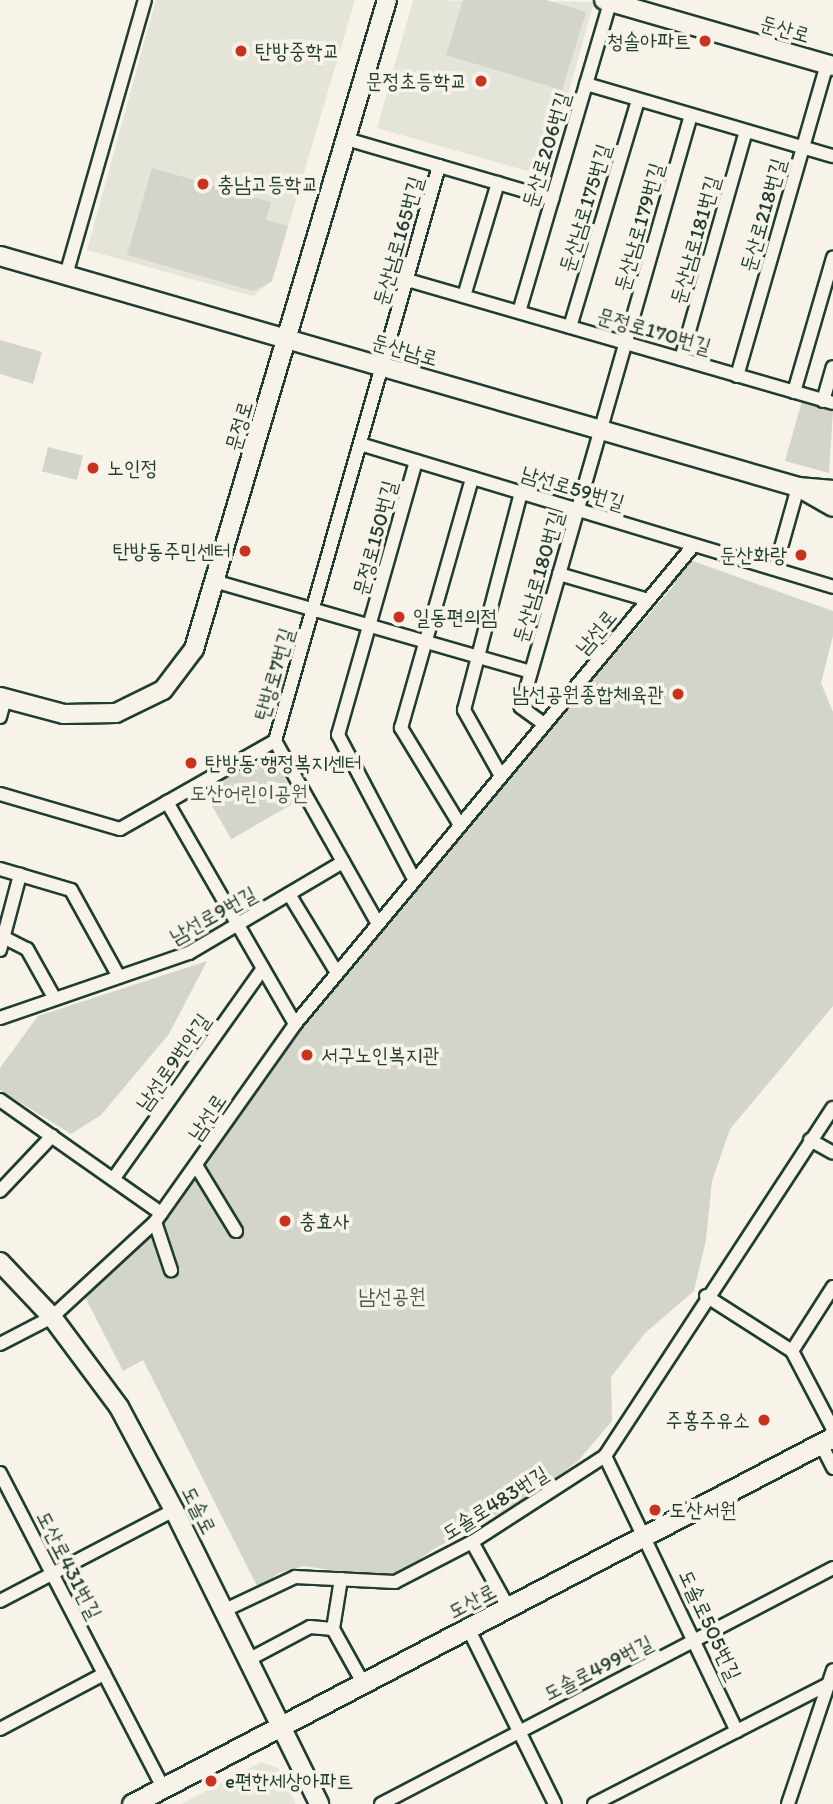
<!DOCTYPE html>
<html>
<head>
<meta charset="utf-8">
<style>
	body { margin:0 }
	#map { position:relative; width:833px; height:1804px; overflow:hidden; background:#f7f3e8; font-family:Itim,"Poor Story",sans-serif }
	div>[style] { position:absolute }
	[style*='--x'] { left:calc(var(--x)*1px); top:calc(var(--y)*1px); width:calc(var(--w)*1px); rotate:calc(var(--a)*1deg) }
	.built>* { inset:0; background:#e5e4d9 }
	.green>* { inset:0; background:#d3d5ca; transform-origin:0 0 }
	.roads { filter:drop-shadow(2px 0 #1f3d34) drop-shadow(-2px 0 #1f3d34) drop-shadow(0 2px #1f3d34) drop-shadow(0 -2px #1f3d34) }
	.street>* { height:12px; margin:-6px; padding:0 6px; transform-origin:6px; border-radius:6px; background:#f7f3e8 }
	.secondary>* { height:18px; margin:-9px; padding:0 9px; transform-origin:9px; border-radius:9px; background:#f7f3e8 }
	.primary>* { height:19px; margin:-9.5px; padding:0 9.5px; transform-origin:9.5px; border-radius:9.5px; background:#f7f3e8 }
	.dots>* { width:19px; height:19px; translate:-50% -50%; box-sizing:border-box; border:4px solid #f7f3e8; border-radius:50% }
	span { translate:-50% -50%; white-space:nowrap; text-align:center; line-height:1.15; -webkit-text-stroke:7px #f7f3e8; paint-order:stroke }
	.street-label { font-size:21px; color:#1f3d34 }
	.poi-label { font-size:21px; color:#1f3d34 }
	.right { translate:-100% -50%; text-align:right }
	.left { translate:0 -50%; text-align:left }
	.park-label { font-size:21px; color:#435b52 }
</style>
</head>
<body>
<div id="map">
	<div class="built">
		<div style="clip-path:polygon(156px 0,355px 0,272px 281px,253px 296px,87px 250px)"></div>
		<div style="clip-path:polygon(413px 0,594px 2px,545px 176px,377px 128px)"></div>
		<div style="clip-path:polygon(261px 1762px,278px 1768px,296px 1804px,181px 1804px)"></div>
	</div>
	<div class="green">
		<div style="clip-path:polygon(463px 0,546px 0,586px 12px,562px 90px,446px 55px)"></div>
		<div style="clip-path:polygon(152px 168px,271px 202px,266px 220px,288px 226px,272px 281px,254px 291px,127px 255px)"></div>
		<div style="clip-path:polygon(0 340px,42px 352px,33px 384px,0 374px)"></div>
		<div style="clip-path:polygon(802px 401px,833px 410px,829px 473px,785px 461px)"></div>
		<div style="left:48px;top:447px;width:36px;height:25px;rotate:14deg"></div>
		<div style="clip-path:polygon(690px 560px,833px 611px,833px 636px,821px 683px,833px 712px,833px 1006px,730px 1129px,712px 1181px,706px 1240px,694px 1291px,645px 1333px,611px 1377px,612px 1421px,578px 1461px,536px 1493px,434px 1549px,401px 1573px,363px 1575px,304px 1566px,279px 1573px,258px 1588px,143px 1360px,123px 1371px,84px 1295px,165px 1217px,297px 1025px,675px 584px,663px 587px)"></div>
		<div style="left:267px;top:747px;width:62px;height:77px;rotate:60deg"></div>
		<div style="clip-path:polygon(207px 961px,169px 1034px,101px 1115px,71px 1134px,0 1090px,0 1068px,38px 1016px)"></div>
	</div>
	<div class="roads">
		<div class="street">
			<div style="--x:586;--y:84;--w:257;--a:16.3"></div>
			<div style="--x:346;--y:139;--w:215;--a:16.2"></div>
			<div style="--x:66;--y:275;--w:286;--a:-74"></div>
			<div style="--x:407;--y:280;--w:443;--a:16.1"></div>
			<div style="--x:464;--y:296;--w:118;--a:-73.3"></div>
			<div style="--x:519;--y:312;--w:325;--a:-73.6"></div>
			<div style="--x:570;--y:327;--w:237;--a:-73.3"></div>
			<div style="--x:681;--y:359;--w:237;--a:-74.1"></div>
			<div style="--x:737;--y:376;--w:324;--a:-73.9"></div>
			<div style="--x:794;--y:392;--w:140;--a:-73.8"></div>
			<div style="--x:823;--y:401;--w:35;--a:-74"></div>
			<div style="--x:360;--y:444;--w:494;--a:16.8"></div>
			<div style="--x:775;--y:569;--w:85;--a:-74.3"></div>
			<div style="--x:559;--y:574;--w:93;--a:16.3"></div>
			<div style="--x:217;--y:582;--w:326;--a:16"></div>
			<div style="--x:0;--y:717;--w:20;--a:-75"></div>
			<div style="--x:544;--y:724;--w:29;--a:-144"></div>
			<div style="--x:521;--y:707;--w:616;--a:-73.98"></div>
			<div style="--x:275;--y:741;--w:210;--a:60.6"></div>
			<div style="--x:501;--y:776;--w:76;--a:-119.3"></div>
			<div style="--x:464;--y:710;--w:224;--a:-75.3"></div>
			<div style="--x:0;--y:794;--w:125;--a:16.3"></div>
			<div style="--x:120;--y:829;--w:178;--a:-29.6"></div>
			<div style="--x:275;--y:741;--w:598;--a:-74.08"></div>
			<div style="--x:167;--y:802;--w:256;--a:60"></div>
			<div style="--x:460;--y:825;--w:114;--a:-121.3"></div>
			<div style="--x:401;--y:728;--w:260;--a:-74.1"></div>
			<div style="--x:0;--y:869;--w:74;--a:16.5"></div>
			<div style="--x:71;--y:890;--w:99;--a:61.1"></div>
			<div style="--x:414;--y:879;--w:163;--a:-117.8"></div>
			<div style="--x:338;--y:735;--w:285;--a:-74.1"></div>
			<div style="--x:289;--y:894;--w:92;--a:58.7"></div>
			<div style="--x:3;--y:937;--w:27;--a:27"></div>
			<div style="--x:27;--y:949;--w:57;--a:60.8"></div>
			<div style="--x:0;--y:950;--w:78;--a:-75.1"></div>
			<div style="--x:0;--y:1018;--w:200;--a:-19"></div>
			<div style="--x:189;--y:953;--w:179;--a:-30.6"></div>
			<div style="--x:0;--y:1100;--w:197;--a:35.1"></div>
			<div style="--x:810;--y:1140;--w:26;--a:29"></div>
			<div style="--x:197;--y:1167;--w:75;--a:58.6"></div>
			<div style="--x:114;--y:1178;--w:257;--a:-54.6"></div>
			<div style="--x:0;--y:1191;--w:76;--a:-46.6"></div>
			<div style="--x:155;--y:1222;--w:51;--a:71.6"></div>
			<div style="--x:706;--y:1296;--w:102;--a:32.6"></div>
			<div style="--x:0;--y:1344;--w:59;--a:-27.4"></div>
			<div style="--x:52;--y:1317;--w:140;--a:-42.7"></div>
			<div style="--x:155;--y:1222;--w:242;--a:-54.7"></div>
			<div style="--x:295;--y:1024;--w:623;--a:-50.21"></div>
			<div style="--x:792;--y:1351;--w:88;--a:62.3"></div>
			<div style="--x:792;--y:1351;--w:76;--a:-57.4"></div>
			<div style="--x:821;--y:1444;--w:27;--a:63"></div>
			<div style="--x:605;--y:1456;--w:305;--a:64.4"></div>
			<div style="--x:0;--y:1473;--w:355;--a:62.6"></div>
			<div style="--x:472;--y:1542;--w:74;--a:61"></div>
			<div style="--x:341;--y:1579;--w:51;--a:99.1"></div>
			<div style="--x:333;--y:1629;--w:62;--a:60.9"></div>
			<div style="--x:0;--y:1601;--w:196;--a:-27.6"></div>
			<div style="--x:223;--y:1611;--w:80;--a:-25.3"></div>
			<div style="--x:295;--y:1577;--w:100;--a:2.9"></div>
			<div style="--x:395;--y:1582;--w:87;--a:-27.5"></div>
			<div style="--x:472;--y:1542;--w:158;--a:-32.9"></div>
			<div style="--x:605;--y:1456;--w:416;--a:-56.8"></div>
			<div style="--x:468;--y:1628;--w:196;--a:63.7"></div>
			<div style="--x:246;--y:1661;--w:72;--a:-28"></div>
			<div style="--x:310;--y:1627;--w:23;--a:5"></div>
			<div style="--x:0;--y:1729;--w:118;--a:-27.9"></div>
			<div style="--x:381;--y:1804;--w:510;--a:-27.57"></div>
			<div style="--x:594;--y:1804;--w:264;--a:-27.1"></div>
			<div style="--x:788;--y:1804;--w:141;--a:-71.4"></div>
		</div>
		<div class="secondary">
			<div style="--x:604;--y:0;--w:238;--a:16.1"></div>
			<div style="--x:0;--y:256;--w:831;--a:16.14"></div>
			<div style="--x:798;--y:487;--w:35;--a:5"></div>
			<div style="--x:798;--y:487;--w:40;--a:29.7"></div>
			<div style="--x:0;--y:697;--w:66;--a:14.9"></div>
			<div style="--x:64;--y:714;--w:52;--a:-1.1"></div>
			<div style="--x:116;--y:713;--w:52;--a:-26.1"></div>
			<div style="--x:163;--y:690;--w:51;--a:-52.9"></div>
			<div style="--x:194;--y:649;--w:677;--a:-73.44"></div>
			<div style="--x:0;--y:1262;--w:76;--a:46.6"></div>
			<div style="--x:52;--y:1317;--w:112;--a:53.3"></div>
			<div style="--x:119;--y:1407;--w:117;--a:61.9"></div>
			<div style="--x:174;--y:1510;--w:328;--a:63.7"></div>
		</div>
		<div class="primary">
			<div style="--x:132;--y:1804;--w:791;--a:-27.63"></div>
		</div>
	</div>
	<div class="dots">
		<div style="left:705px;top:41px;background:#c8321e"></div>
		<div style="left:241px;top:51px;background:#c8321e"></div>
		<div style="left:481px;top:81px;background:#c8321e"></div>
		<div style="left:203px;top:184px;background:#c8321e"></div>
		<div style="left:93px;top:468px;background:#c8321e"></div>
		<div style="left:245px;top:551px;background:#c8321e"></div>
		<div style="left:801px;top:555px;background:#c8321e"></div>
		<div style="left:399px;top:617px;background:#c8321e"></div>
		<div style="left:678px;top:694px;background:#c8321e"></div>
		<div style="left:191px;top:763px;background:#c8321e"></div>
		<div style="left:307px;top:1055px;background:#c8321e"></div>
		<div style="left:285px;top:1221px;background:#c8321e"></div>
		<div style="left:764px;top:1420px;background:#c8321e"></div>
		<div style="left:655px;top:1510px;background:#c8321e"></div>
		<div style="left:211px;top:1781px;background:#c8321e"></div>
	</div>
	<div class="street-label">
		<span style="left:785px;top:29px;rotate:16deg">둔산로</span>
		<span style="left:546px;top:150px;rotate:-73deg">둔산로206번길</span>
		<span style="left:585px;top:208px;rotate:-73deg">둔산남로175번길</span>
		<span style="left:763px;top:215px;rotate:-74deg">둔산로218번길</span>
		<span style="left:639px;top:227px;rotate:-74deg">둔산남로179번길</span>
		<span style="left:695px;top:240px;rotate:-74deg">둔산남로181번길</span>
		<span style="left:398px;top:241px;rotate:-74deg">둔산남로165번길</span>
		<span style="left:654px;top:331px;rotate:16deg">문정로170번길</span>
		<span style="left:405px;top:350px;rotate:16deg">둔산남로</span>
		<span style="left:239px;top:426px;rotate:-74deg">문정로</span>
		<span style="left:573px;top:488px;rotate:17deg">남선로59번길</span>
		<span style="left:375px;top:538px;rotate:-75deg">문정로150번길</span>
		<span style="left:538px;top:577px;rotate:-74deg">둔산남로180번길</span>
		<span style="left:596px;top:632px;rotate:-50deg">남선로</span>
		<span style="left:274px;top:674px;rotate:-74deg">탄방로7번길</span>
		<span style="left:213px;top:915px;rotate:-29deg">남선로9번길</span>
		<span style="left:173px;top:1062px;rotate:-55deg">남선로9번안길</span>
		<span style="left:207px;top:1117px;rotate:-56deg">남선로</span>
		<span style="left:495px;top:1503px;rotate:-32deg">도솔로483번길</span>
		<span style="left:199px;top:1510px;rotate:63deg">도솔로</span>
		<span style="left:69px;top:1565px;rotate:63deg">도산로431번길</span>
		<span style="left:472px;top:1601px;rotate:-28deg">도산로</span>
		<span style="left:710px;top:1625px;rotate:65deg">도솔로505번길</span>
		<span style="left:598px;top:1668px;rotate:-27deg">도솔로499번길</span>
	</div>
	<div class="poi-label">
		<span class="right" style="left:691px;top:41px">청솔아파트</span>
		<span class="left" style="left:255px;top:51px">탄방중학교</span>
		<span class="right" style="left:467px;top:81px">문정초등학교</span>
		<span class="left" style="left:217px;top:184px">충남고등학교</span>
		<span class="left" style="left:107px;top:468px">노인정</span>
		<span class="right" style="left:231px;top:551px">탄방동주민센터</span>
		<span class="right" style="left:787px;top:555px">둔산화랑</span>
		<span class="left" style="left:413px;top:617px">일동편의점</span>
		<span class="right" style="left:664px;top:694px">남선공원종합체육관</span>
		<span class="left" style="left:205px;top:763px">탄방동 행정복지센터</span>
		<span class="left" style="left:321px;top:1055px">서구노인복지관</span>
		<span class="left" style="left:299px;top:1221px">충효사</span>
		<span class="right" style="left:750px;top:1420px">주홍주유소</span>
		<span class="left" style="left:669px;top:1510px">도산서원</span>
		<span class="left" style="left:225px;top:1781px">e편한세상아파트</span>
	</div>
	<div class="park-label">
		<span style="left:249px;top:793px">도산어린이공원</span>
		<span style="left:392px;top:1296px">남선공원</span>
	</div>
</div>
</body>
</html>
